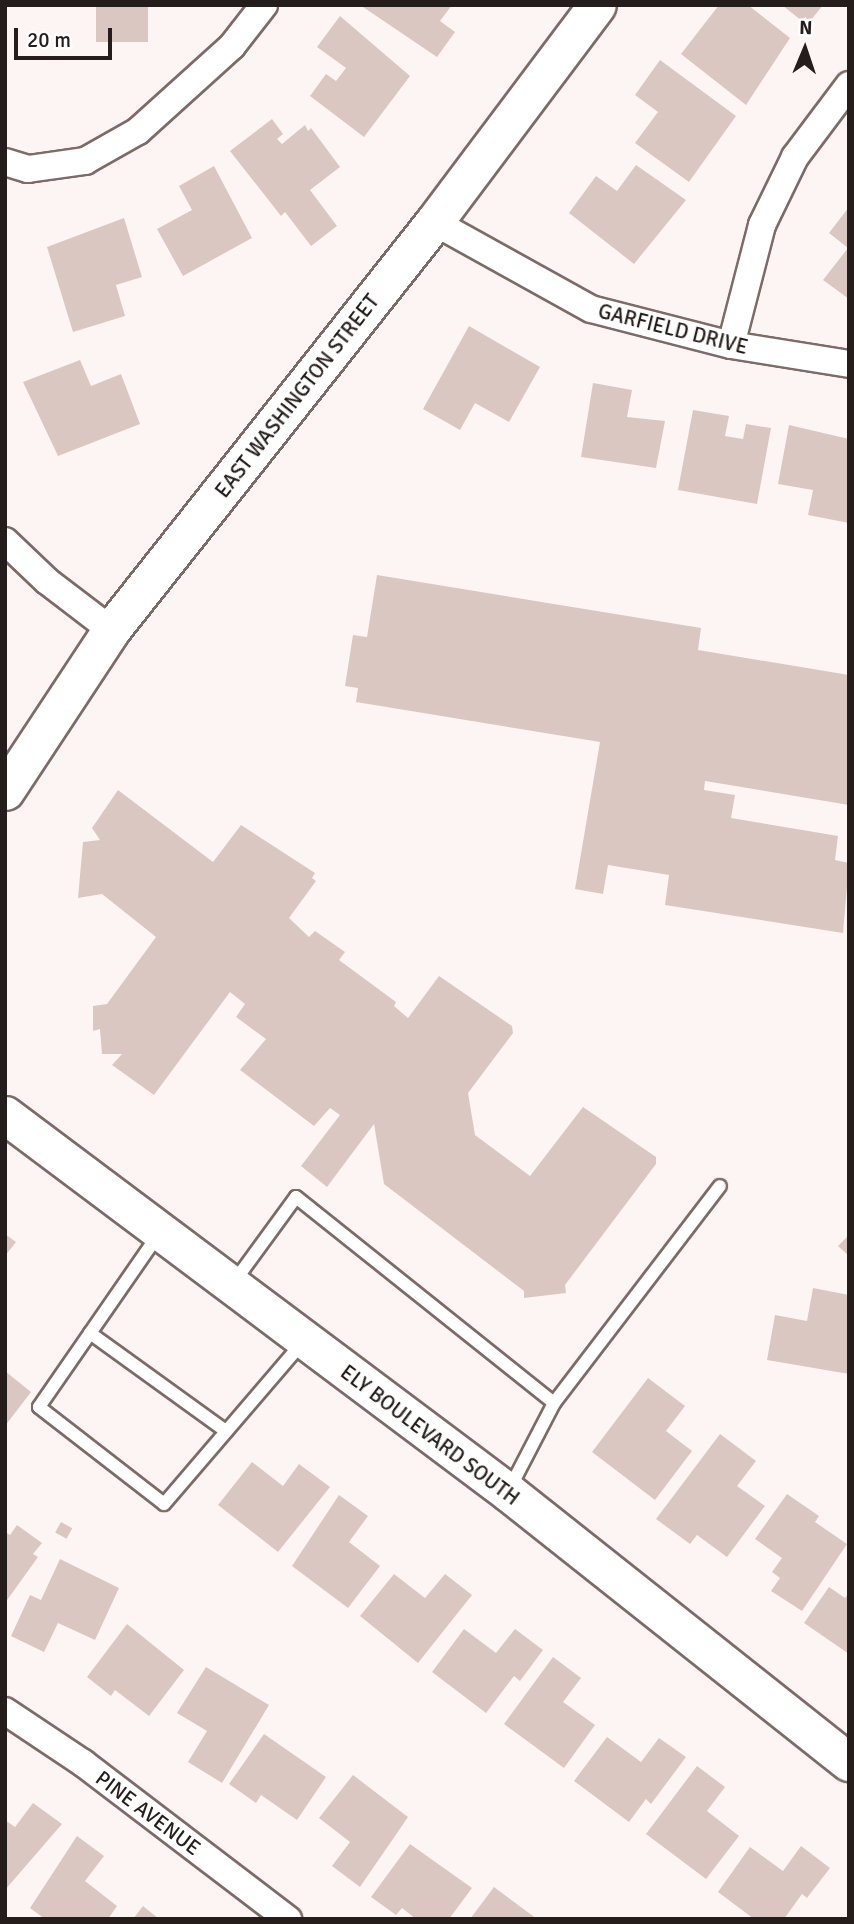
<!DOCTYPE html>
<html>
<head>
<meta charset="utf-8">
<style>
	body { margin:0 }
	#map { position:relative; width:854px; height:1924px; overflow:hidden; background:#fdf5f3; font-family:Signika,sans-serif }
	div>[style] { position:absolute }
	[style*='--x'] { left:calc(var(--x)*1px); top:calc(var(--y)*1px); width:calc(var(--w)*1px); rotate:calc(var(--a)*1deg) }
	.building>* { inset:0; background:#dbc7c2; transform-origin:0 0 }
	.roads { filter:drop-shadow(2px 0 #7d6b67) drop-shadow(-2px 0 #7d6b67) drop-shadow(0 2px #7d6b67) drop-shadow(0 -2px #7d6b67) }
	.lane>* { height:12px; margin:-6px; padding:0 6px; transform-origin:6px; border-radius:6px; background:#fff }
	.street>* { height:26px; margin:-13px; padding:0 13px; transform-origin:13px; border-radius:13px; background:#fff }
	.secondary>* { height:37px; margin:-18.5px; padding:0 18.5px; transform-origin:18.5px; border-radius:18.5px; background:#fff }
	span { translate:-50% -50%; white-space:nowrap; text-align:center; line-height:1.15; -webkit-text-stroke:6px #fff; paint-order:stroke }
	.street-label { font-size:21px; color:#251d1c }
	.frame { position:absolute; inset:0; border:7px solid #251d1c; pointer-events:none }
	.north { position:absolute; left:770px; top:14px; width:70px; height:70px; -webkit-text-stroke:5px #fff; paint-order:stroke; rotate:2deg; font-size:19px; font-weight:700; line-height:28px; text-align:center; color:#251d1c }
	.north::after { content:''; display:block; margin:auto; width:24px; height:32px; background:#251d1c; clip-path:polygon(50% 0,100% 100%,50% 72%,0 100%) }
	.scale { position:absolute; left:14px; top:28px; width:98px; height:32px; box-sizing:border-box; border:4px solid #251d1c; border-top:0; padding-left:9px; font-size:21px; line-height:24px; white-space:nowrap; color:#251d1c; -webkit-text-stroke:5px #fff; paint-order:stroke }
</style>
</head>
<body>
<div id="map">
	<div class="building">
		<div style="left:96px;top:5px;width:52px;height:37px"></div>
		<div style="clip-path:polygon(360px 5px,452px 5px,440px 21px,455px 32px,437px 57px)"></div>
		<div style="clip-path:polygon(719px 5px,748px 5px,790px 38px,746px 105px,681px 54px)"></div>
		<div style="clip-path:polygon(782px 5px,823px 5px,807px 25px)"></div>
		<div style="clip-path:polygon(340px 16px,410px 76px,364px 137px,310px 96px,326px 74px,336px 81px,346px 68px,317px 47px)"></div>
		<div style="clip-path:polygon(660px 60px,736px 116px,689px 182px,635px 143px,658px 112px,635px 95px)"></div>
		<div style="clip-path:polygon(272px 119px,283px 134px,277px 139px,282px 144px,305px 125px,308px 131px,311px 128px,340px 167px,310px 190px,337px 226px,311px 246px,285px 212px,281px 216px,230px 151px)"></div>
		<div style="clip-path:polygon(636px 165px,686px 200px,634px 264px,569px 213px,596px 176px,617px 191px)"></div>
		<div style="clip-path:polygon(214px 166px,252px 238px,183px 276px,157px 229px,192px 210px,179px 186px)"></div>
		<div style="clip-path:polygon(849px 207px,849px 299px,823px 280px,848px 248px,829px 233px)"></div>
		<div style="clip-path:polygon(124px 218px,142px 277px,116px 285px,125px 316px,73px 332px,47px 247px)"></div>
		<div style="clip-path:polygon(469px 326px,540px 367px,509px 422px,475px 403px,460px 430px,423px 409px)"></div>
		<div style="clip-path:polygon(80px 360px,91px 386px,121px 374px,140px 424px,58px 456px,23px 382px)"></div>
		<div style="clip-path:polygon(593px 383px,632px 390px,627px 417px,665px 421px,656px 468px,581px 457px)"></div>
		<div style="clip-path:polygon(693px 410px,729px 416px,725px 436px,743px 439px,746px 424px,771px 428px,757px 504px,678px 490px)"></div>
		<div style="clip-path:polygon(789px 425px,849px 439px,849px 523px,808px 515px,813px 490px,778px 484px)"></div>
		<div style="clip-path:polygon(377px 575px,701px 628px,698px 650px,849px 675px,849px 805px,705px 781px,704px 790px,735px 795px,731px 818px,838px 836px,835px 860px,849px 863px,843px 933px,665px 905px,669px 875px,608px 865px,603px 894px,575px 889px,600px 742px,356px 702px,358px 688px,345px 686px,353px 635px,367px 637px)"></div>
		<div style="clip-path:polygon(118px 790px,213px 862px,241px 825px,315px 873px,312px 878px,316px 881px,289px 918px,309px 937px,315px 931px,345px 952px,339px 960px,396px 1002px,394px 1006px,408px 1018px,439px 976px,512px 1026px,513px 1033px,468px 1093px,475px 1135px,530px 1176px,583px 1107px,656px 1157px,656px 1164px,565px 1285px,566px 1293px,524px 1298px,524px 1291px,384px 1184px,374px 1124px,327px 1187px,301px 1166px,340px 1115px,330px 1108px,314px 1126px,240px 1070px,266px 1039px,236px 1017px,245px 1004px,230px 992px,154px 1095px,112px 1065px,122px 1054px,102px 1054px,100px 1029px,93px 1031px,93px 1006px,107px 1004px,156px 937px,102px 894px,78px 898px,83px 842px,100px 840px,92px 828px)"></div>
		<div style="clip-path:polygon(5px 1234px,16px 1242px,5px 1256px)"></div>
		<div style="clip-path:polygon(849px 1235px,849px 1256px,838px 1246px)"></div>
		<div style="clip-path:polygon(813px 1288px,849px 1295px,849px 1374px,767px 1360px,775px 1315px,807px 1321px)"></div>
		<div style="clip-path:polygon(5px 1371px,31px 1392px,5px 1426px)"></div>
		<div style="clip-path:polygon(648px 1378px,685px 1406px,666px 1431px,692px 1451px,655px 1500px,592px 1452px)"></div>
		<div style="clip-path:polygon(720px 1434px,756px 1461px,737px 1486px,765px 1506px,727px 1557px,697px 1535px,690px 1544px,656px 1519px)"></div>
		<div style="clip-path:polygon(252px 1462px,283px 1486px,299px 1464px,330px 1487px,278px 1552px,218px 1505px)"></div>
		<div style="clip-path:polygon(787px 1494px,819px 1516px,815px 1522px,847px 1544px,802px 1611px,771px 1591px,780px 1578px,772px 1572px,782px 1558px,755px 1539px)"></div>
		<div style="clip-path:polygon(339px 1495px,368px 1516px,349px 1542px,380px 1566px,348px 1608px,292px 1566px)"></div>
		<div style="left:61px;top:1522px;width:13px;height:12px;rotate:29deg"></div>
		<div style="clip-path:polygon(17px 1525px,42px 1543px,33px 1554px,38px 1557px,5px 1603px,5px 1532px,10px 1535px)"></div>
		<div style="clip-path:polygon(60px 1559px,119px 1588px,95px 1640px,58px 1623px,44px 1652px,11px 1636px,30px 1595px,41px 1600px)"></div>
		<div style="clip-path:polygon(394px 1574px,425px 1598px,445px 1574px,472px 1595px,418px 1663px,360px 1616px)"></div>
		<div style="clip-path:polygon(829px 1587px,845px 1598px,849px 1593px,849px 1654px,804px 1623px)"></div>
		<div style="clip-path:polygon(127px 1624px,184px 1670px,149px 1716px,115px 1690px,111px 1696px,87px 1677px)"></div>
		<div style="clip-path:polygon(464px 1629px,496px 1653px,515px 1629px,543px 1650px,520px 1681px,514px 1676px,486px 1713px,432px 1672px)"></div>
		<div style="clip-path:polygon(553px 1657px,581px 1678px,563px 1702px,595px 1725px,564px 1768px,504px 1724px)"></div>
		<div style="clip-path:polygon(206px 1667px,269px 1705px,222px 1783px,188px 1762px,207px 1731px,177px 1713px)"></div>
		<div style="clip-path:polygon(264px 1734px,326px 1777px,297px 1820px,261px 1795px,256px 1803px,229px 1784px)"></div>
		<div style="clip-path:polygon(607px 1737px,641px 1762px,659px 1738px,686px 1757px,651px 1804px,646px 1799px,629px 1822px,574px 1781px)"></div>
		<div style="clip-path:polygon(697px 1766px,725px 1787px,707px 1811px,739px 1836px,706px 1879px,646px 1834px)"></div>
		<div style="clip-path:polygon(353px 1775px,408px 1817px,360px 1887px,332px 1866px,350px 1842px,319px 1818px)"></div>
		<div style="clip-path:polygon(33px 1803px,62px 1824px,5px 1890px,5px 1820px,15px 1827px)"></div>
		<div style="clip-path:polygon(77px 1836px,104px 1856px,85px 1881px,117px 1906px,108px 1919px,45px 1919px,30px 1908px)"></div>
		<div style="clip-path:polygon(410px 1844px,472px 1888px,449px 1919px,416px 1919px,402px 1908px,396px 1915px,371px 1897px)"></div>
		<div style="clip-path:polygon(801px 1846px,830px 1868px,807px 1898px,802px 1894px,784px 1919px,754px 1919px,718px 1892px,750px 1847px,783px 1871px)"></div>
		<div style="clip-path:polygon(494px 1887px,537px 1919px,470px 1919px)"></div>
		<div style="clip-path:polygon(143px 1906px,159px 1919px,133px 1919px)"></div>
	</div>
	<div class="roads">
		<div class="lane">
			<div style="--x:158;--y:1235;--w:209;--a:124.7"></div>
			<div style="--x:39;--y:1407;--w:158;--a:37.8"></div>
			<div style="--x:164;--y:1504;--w:212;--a:-49.4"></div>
			<div style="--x:234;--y:1282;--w:105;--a:-53.9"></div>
			<div style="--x:296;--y:1197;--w:330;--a:38.6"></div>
			<div style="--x:554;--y:1403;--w:96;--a:117.4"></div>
			<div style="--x:90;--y:1333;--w:168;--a:35.8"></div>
			<div style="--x:554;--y:1403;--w:273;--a:-52.6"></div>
		</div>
		<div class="street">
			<div style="--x:5;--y:162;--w:24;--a:17"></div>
			<div style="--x:28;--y:169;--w:58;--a:-8"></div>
			<div style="--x:85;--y:161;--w:61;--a:-29.5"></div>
			<div style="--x:138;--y:131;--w:127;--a:-42.1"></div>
			<div style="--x:232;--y:46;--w:52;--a:-52"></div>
			<div style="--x:434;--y:222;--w:179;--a:29"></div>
			<div style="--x:591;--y:309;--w:145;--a:14.4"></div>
			<div style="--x:731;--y:345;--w:120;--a:9.1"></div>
			<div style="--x:731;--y:345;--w:124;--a:-75.5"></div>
			<div style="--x:762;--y:225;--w:76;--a:-64.1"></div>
			<div style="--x:795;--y:157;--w:90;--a:-53.1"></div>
			<div style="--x:5;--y:541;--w:58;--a:43.6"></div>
			<div style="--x:47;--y:581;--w:81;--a:37.4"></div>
			<div style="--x:5;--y:1711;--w:94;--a:33.7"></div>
			<div style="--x:83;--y:1763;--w:258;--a:37.3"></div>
		</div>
		<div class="secondary">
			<div style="--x:5;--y:791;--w:193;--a:-56.6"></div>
			<div style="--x:111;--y:630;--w:520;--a:-51.63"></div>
			<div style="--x:434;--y:222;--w:271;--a:-53.1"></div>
			<div style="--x:5;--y:1115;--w:629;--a:36.85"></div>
			<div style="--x:508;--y:1492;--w:435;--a:38.4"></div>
		</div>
	</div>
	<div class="street-label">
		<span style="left:673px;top:329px;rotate:14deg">GARFIELD DRIVE</span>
		<span style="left:297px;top:396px;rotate:-52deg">EAST WASHINGTON STREET</span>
		<span style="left:430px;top:1435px;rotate:37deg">ELY BOULEVARD SOUTH</span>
		<span style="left:148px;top:1813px;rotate:37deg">PINE AVENUE</span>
	</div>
	<div class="frame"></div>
	<div class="north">N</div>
	<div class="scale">20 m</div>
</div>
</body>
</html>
